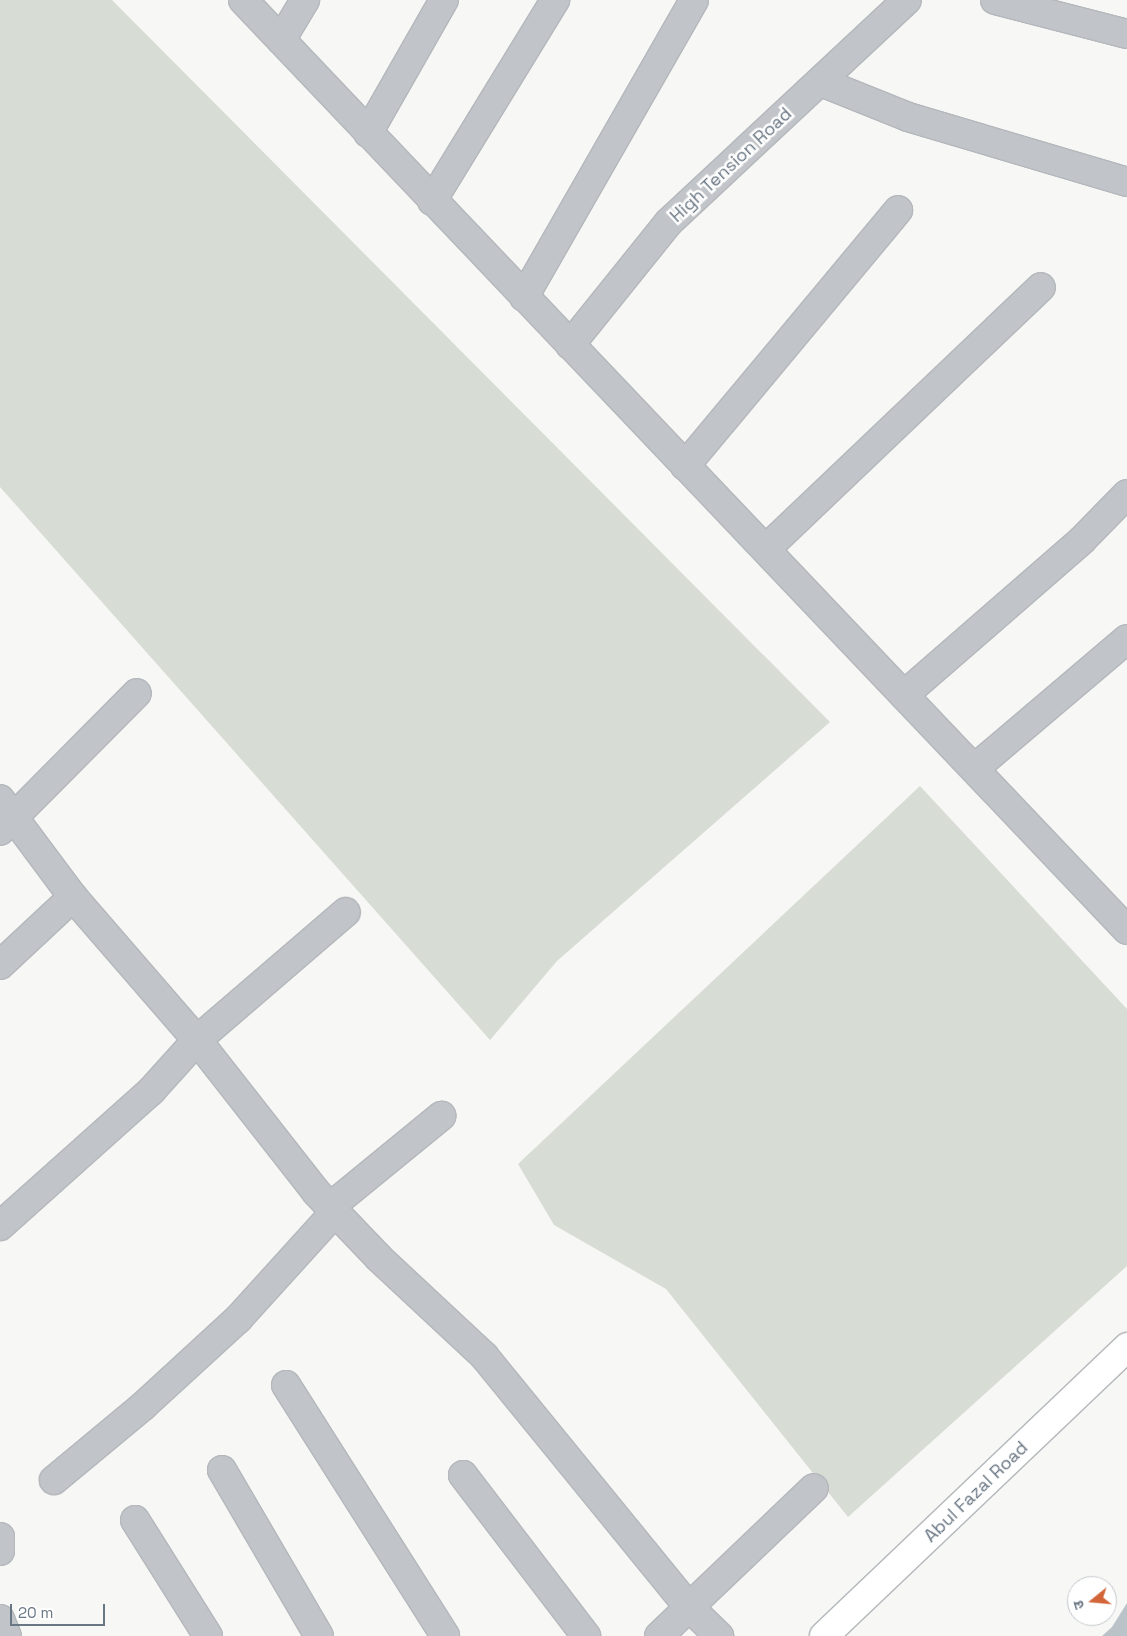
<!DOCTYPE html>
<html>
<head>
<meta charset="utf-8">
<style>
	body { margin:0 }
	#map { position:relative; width:1127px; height:1636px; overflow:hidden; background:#f7f7f5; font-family:"Space Grotesk","Noto Sans Devanagari",sans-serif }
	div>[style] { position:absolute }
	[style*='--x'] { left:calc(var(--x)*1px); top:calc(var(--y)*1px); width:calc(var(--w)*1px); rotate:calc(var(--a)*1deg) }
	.green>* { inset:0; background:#d7dcd4 }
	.water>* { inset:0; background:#bac3c8 }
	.roads { filter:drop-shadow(1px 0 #b4b8bc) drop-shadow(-1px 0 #b4b8bc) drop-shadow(0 1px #b4b8bc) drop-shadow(0 -1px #b4b8bc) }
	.street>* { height:28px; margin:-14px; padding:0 14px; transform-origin:14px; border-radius:14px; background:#c1c4c8 }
	.secondary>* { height:28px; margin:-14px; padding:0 14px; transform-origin:14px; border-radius:14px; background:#fff }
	span { translate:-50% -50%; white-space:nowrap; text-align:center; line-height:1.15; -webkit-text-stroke:5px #fff; paint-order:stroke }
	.street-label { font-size:18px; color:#697683 }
	.north { position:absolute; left:1067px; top:1576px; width:50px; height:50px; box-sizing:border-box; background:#fff; border:1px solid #c3c8cd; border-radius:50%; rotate:253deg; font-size:14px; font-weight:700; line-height:20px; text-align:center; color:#697683 }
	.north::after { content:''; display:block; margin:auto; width:18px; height:22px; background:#d36639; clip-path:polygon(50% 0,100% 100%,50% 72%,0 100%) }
	.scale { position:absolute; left:10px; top:1604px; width:95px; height:22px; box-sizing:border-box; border:2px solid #697683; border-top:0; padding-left:6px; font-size:15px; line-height:18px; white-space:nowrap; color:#697683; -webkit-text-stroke:4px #fff; paint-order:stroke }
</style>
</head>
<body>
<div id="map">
	<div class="green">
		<div style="clip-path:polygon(0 0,112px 0,830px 722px,557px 961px,490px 1040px,0 487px)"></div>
		<div style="clip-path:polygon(920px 786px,1127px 1009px,1127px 1266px,848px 1517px,666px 1289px,554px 1225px,518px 1164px)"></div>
	</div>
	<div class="water">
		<div style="clip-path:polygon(1127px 1603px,1127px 1636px,1102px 1636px,1112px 1627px)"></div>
	</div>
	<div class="roads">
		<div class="street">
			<div style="--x:243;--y:0;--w:1283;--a:46.45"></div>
			<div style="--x:995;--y:0;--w:136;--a:14.4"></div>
			<div style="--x:281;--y:40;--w:47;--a:-59"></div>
			<div style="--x:821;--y:82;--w:94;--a:21.9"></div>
			<div style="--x:908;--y:117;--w:228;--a:16.5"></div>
			<div style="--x:368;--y:133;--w:153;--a:-60.3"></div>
			<div style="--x:432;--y:201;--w:236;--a:-58.5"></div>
			<div style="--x:524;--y:297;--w:342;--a:-60.2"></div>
			<div style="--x:570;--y:345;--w:158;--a:-51.2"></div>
			<div style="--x:669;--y:222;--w:325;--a:-43"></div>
			<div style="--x:685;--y:466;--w:333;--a:-50.2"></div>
			<div style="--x:767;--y:548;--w:378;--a:-43.6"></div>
			<div style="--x:904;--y:695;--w:236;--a:-41"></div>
			<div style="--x:1082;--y:540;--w:64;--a:-45.6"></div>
			<div style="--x:975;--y:768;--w:199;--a:-40.3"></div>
			<div style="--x:0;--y:799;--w:122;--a:53.3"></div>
			<div style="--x:73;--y:897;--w:189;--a:49.1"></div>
			<div style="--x:197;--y:1040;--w:193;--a:51.9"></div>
			<div style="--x:316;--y:1192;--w:91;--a:46.3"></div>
			<div style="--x:379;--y:1258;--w:144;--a:43"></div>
			<div style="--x:484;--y:1356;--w:321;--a:50.8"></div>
			<div style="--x:687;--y:1605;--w:45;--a:44.1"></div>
			<div style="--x:0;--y:831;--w:194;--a:-45.2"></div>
			<div style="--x:0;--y:965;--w:100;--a:-43"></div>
			<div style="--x:330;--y:1207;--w:144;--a:-39.3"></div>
			<div style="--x:0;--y:1226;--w:203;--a:-41.8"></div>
			<div style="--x:151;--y:1091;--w:69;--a:-48"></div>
			<div style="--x:197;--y:1040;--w:196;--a:-40.7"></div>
			<div style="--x:286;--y:1385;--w:297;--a:57.6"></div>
			<div style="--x:222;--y:1470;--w:192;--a:59.7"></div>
			<div style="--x:463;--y:1475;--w:203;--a:52.6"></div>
			<div style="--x:54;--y:1480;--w:116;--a:-39.7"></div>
			<div style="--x:143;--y:1406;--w:129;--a:-42.5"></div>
			<div style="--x:238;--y:1319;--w:144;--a:-47.8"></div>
			<div style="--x:135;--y:1520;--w:137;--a:57.8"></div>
			<div style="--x:0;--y:1537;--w:14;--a:90"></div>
			<div style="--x:0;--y:1619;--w:18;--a:68"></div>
			<div style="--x:659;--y:1636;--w:214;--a:-43.7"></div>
		</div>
		<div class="secondary">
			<div style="--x:824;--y:1636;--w:419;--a:-43.6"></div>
		</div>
	</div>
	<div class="street-label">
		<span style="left:731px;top:165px;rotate:-43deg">High Tension Road</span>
		<span style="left:976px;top:1492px;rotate:-44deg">Abul Fazal Road</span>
	</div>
	<div class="north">उ</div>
	<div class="scale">20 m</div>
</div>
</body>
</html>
